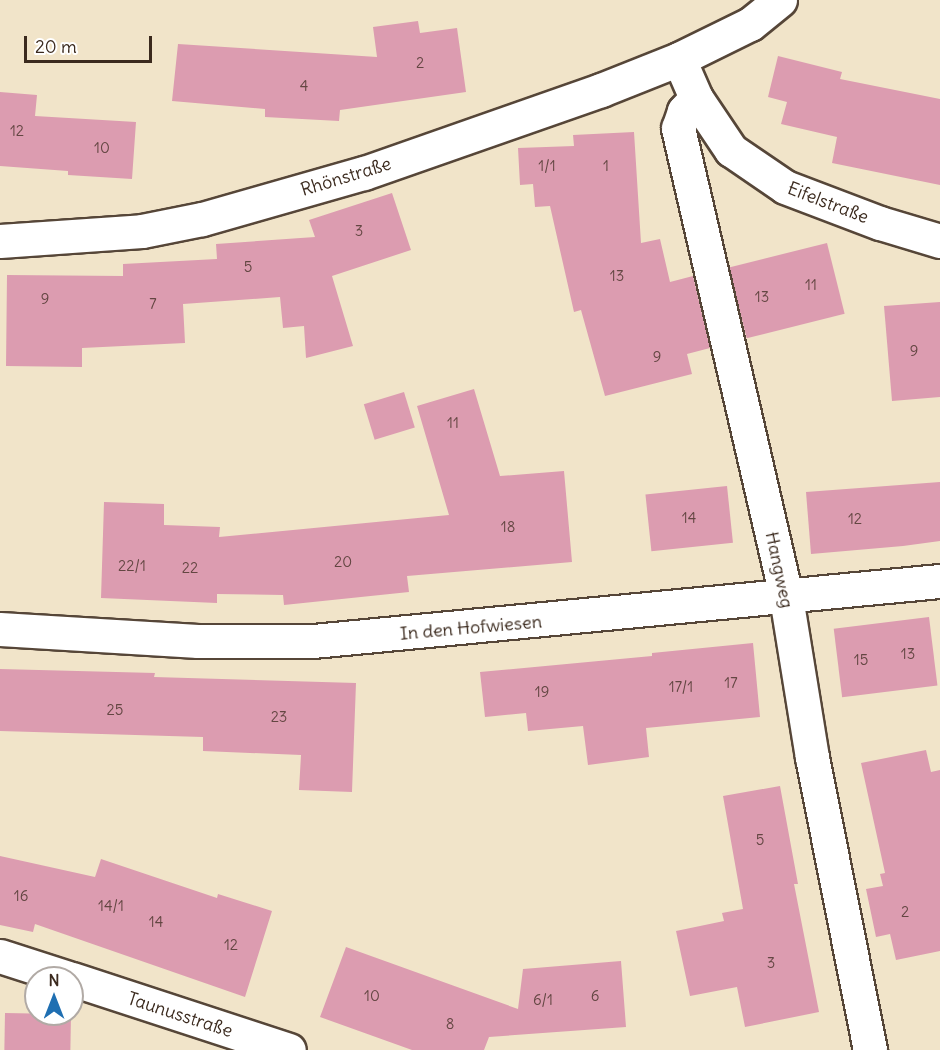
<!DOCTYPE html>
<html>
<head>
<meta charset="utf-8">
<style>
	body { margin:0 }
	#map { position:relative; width:940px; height:1050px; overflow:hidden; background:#f1e4c9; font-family:Delius,sans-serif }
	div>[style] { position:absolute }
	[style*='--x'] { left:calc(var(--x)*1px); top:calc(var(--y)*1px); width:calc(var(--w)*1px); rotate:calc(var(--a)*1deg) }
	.building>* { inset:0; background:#dc9cb0; transform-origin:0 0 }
	.roads { filter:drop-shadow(2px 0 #564638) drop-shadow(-2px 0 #564638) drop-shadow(0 2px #564638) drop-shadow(0 -2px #564638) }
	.minor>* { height:33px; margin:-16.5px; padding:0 16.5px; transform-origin:16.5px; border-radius:16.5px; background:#fff }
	span { translate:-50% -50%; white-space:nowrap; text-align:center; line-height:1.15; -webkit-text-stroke:6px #fff; paint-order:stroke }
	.number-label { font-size:15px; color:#634642 }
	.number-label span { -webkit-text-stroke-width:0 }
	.street-label { font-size:18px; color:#3b2a1e }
	.north { position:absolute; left:24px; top:966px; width:60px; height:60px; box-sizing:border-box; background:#fff; border:2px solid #b1aaa5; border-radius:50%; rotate:0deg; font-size:16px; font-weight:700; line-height:24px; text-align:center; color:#3b2a1e }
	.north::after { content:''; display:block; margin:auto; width:21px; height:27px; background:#1f6fb2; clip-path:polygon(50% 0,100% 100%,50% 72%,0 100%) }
	.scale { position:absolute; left:24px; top:36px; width:128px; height:27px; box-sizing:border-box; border:3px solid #3b2a1e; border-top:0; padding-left:8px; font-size:18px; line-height:21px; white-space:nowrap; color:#3b2a1e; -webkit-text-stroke:4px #fff; paint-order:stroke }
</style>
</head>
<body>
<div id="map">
	<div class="building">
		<div style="clip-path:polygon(418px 21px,420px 33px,457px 28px,466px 92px,340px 110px,339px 121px,265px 117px,265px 109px,172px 101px,178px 44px,377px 57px,373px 27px)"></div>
		<div style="clip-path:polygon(778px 56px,842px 72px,840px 79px,940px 99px,940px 185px,832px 163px,837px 137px,781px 124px,787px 102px,768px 97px)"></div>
		<div style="clip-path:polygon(0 92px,37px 95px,35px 116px,136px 122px,132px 179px,68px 175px,68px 171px,0 166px)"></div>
		<div style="clip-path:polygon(634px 132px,641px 243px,660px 239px,670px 282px,693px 276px,710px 348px,687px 354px,692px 374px,605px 396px,581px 310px,574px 312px,550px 206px,535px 207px,533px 184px,520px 185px,518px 148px,574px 146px,573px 135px)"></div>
		<div style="clip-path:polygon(392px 193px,411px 250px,332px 276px,353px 346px,306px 358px,304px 326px,283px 328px,280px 297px,183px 304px,185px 343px,82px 348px,82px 367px,6px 366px,7px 275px,123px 276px,123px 264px,217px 259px,216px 244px,315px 237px,309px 220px)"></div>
		<div style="left:827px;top:243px;width:73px;height:101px;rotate:76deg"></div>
		<div style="clip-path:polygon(940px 302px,940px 397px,892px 401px,884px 306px)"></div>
		<div style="clip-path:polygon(474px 389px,500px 476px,564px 471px,572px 562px,407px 576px,409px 592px,284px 605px,283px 595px,217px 594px,217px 603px,101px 598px,104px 502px,164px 504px,164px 525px,220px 527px,219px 537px,449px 515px,417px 406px)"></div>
		<div style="left:404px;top:392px;width:37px;height:42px;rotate:73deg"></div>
		<div style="clip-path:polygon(940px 482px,940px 541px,903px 546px,811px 554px,806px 492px)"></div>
		<div style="left:727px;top:486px;width:57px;height:82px;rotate:84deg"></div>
		<div style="left:929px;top:617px;width:69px;height:96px;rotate:83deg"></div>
		<div style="clip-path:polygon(753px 643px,760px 717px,646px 728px,649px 757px,588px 765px,583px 726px,528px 731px,526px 713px,485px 717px,480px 672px,652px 656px,652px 653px)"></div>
		<div style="clip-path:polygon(0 669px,155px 673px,154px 677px,356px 683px,352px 792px,299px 790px,301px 755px,203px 751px,203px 737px,0 731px)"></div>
		<div style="clip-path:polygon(926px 750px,931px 772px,940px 770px,940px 951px,896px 960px,890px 934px,876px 937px,866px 889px,883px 886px,880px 874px,885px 873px,861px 763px)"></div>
		<div style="clip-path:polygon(780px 786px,798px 884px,794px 884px,819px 1012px,745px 1027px,737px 987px,690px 996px,676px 931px,724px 921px,722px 913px,743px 909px,723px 796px)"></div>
		<div style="clip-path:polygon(0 856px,95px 877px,101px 859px,217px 898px,218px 894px,272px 911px,245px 997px,35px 924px,33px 932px,0 925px)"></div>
		<div style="clip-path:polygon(346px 947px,518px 1009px,523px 969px,621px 961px,626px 1027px,489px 1037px,484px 1050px,412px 1050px,320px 1017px)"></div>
		<div style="left:5px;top:1013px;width:66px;height:37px;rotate:1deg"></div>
	</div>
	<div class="roads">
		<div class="minor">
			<div style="--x:780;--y:0;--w:38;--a:141"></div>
			<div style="--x:750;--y:24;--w:79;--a:153.8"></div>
			<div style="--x:679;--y:59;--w:43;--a:66.4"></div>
			<div style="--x:696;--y:98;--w:63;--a:56.1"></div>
			<div style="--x:731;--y:150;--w:65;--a:34.4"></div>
			<div style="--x:785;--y:187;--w:102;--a:20.8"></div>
			<div style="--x:880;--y:223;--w:63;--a:16.7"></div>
			<div style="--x:696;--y:98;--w:18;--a:133"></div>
			<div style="--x:684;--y:111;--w:18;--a:109"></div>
			<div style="--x:678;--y:128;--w:481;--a:77"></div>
			<div style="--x:786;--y:597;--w:162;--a:80.8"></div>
			<div style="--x:812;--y:757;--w:299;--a:78.8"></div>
			<div style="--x:0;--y:241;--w:142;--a:-4"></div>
			<div style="--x:142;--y:231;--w:61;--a:-11.3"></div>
			<div style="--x:202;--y:219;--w:168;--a:-15.9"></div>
			<div style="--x:364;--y:173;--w:251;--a:-19.3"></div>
			<div style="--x:601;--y:90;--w:84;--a:-21.7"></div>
			<div style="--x:0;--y:629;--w:198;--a:3.5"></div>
			<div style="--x:198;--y:641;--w:115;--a:0"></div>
			<div style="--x:313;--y:641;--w:630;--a:-5.47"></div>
			<div style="--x:0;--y:956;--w:71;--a:17.9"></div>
			<div style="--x:72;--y:979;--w:228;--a:18.1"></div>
		</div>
	</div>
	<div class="number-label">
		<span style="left:420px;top:63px">2</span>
		<span style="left:304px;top:86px">4</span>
		<span style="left:17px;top:131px">12</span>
		<span style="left:102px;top:148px">10</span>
		<span style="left:547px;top:166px">1/1</span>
		<span style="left:606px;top:166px">1</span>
		<span style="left:359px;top:231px">3</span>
		<span style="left:248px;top:267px">5</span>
		<span style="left:617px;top:276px">13</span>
		<span style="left:811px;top:285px">11</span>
		<span style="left:762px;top:297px">13</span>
		<span style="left:45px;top:299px">9</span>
		<span style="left:153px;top:304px">7</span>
		<span style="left:914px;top:351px">9</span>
		<span style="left:657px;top:357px">9</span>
		<span style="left:453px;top:423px">11</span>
		<span style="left:689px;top:518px">14</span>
		<span style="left:855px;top:519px">12</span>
		<span style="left:508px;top:527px">18</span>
		<span style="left:343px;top:562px">20</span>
		<span style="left:132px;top:566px">22/1</span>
		<span style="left:190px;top:568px">22</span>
		<span style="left:908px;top:654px">13</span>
		<span style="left:861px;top:660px">15</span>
		<span style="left:731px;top:683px">17</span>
		<span style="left:681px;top:687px">17/1</span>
		<span style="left:542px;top:692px">19</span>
		<span style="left:115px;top:710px">25</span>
		<span style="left:279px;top:717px">23</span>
		<span style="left:760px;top:840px">5</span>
		<span style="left:21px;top:896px">16</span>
		<span style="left:111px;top:906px">14/1</span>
		<span style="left:905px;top:912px">2</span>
		<span style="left:156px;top:922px">14</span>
		<span style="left:231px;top:945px">12</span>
		<span style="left:771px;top:963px">3</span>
		<span style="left:372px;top:996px">10</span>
		<span style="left:595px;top:996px">6</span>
		<span style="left:543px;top:1000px">6/1</span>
		<span style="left:450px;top:1024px">8</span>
	</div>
	<div class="street-label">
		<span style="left:346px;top:177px;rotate:-17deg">Rhönstraße</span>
		<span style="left:828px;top:203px;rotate:21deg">Eifelstraße</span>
		<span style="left:779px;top:570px;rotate:78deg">Hangweg</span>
		<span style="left:471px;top:628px;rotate:-5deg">In den Hofwiesen</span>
		<span style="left:180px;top:1015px;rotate:18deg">Taunusstraße</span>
	</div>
	<div class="north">N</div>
	<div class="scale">20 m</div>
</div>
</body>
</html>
